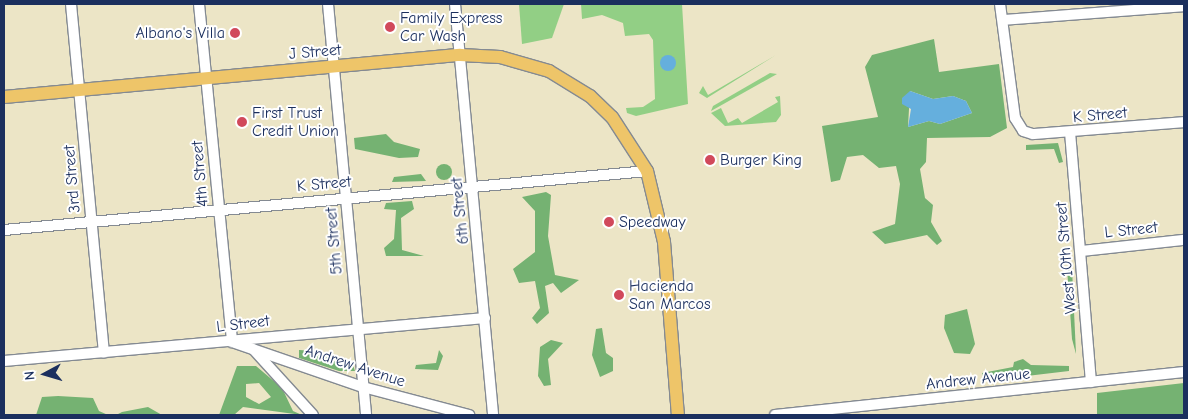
<!DOCTYPE html>
<html>
<head>
<meta charset="utf-8">
<style>
	body { margin:0 }
	#map { position:relative; width:1188px; height:419px; overflow:hidden; background:#ece5c6; font-family:"Comic Neue",sans-serif }
	div>[style] { position:absolute }
	[style*='--x'] { left:calc(var(--x)*1px); top:calc(var(--y)*1px); width:calc(var(--w)*1px); rotate:calc(var(--a)*1deg) }
	.green>* { inset:0; background:#92cf85 }
	.forest>* { inset:0; background:#75b272 }
	.round { border-radius:50% }
	.water>* { inset:0; background:#65afdd }
	.roads { filter:drop-shadow(1px 0 #848a92) drop-shadow(-1px 0 #848a92) drop-shadow(0 1px #848a92) drop-shadow(0 -1px #848a92) }
	.minor>* { height:10px; margin:-5px; padding:0 5px; transform-origin:5px; border-radius:5px; background:#fff }
	.major>* { height:12px; margin:-6px; padding:0 6px; transform-origin:6px; border-radius:6px; background:#eec569 }
	.dots>* { width:14px; height:14px; translate:-50% -50%; box-sizing:border-box; border:2px solid #fff; border-radius:50% }
	span { translate:-50% -50%; white-space:nowrap; text-align:center; line-height:1.15; -webkit-text-stroke:4px #fff; paint-order:stroke }
	.poi-label { font-size:16px; color:#1b2f5e }
	.left { translate:0 -50%; text-align:left }
	.right { translate:-100% -50%; text-align:right }
	.street-label { font-size:16px; color:#1b2f5e }
	.frame { position:absolute; inset:0; border:5px solid #1b2f5e; pointer-events:none }
	.north { position:absolute; left:20px; top:349px; width:50px; height:50px; -webkit-text-stroke:4px #fff; paint-order:stroke; rotate:264deg; font-size:14px; font-weight:700; line-height:20px; text-align:center; color:#1b2f5e }
	.north::after { content:''; display:block; margin:auto; width:18px; height:22px; background:#1b2f5e; clip-path:polygon(50% 0,100% 100%,50% 72%,0 100%) }
</style>
</head>
<body>
<div id="map">
	<div class="green">
		<div style="clip-path:polygon(519px 4px,564px 4px,552px 38px,522px 44px)"></div>
		<div style="clip-path:polygon(581px 4px,682px 4px,688px 104px,636px 116px,627px 113px,626px 108px,643px 107px,655px 99px,653px 40px,649px 34px,625px 36px,623px 23px,602px 15px,582px 19px)"></div>
		<div style="clip-path:polygon(776px 55px,707px 98px,699px 93px,703px 86px,708px 95px)"></div>
		<div style="clip-path:polygon(770px 73px,777px 74px,711px 111px,713px 106px)"></div>
		<div style="clip-path:polygon(780px 96px,781px 115px,776px 122px,725px 126px,711px 113px,721px 108px,728px 123px,738px 118px,742px 123px,778px 102px,775px 97px)"></div>
	</div>
	<div class="forest">
		<div style="clip-path:polygon(evenodd,934px 39px,939px 72px,999px 64px,1007px 128px,990px 137px,927px 138px,926px 162px,920px 169px,925px 198px,933px 205px,931px 222px,942px 241px,937px 245px,927px 235px,885px 244px,872px 232px,895px 224px,900px 184px,896px 166px,879px 168px,863px 155px,847px 157px,840px 180px,831px 182px,822px 126px,878px 117px,865px 67px,872px 55px,934px 39px,910px 91px,933px 99px,953px 96px,966px 101px,972px 113px,940px 124px,929px 121px,908px 127px,910px 91px)"></div>
		<div style="clip-path:polygon(386px 134px,394px 142px,420px 149px,418px 157px,399px 158px,355px 149px,354px 138px)"></div>
		<div style="clip-path:polygon(1058px 143px,1063px 162px,1059px 163px,1054px 149px,1026px 150px,1026px 145px)"></div>
		<div class="round" style="left:436px;top:164px;width:16px;height:16px"></div>
		<div style="clip-path:polygon(421px 174px,426px 181px,392px 182px,394px 177px)"></div>
		<div style="clip-path:polygon(546px 192px,551px 195px,548px 236px,555px 275px,579px 280px,561px 293px,553px 283px,545px 286px,549px 313px,537px 324px,532px 318px,540px 308px,535px 281px,519px 283px,513px 269px,535px 252px,535px 211px,522px 197px)"></div>
		<div style="clip-path:polygon(412px 201px,414px 209px,401px 218px,402px 250px,424px 256px,386px 256px,384px 248px,394px 239px,396px 210px,384px 209px,386px 203px)"></div>
		<div style="clip-path:polygon(1067px 268px,1072px 268px,1076px 354px,1072px 339px)"></div>
		<div style="clip-path:polygon(967px 309px,975px 344px,970px 354px,954px 353px,944px 328px,945px 315px)"></div>
		<div style="clip-path:polygon(602px 328px,606px 353px,613px 358px,613px 371px,600px 377px,592px 355px,596px 329px)"></div>
		<div style="clip-path:polygon(551px 340px,563px 343px,548px 359px,551px 385px,544px 386px,538px 376px,540px 347px)"></div>
		<div style="clip-path:polygon(299px 350px,316px 351px,343px 366px,352px 362px,355px 371px,339px 371px,299px 358px)"></div>
		<div style="clip-path:polygon(439px 350px,443px 356px,438px 370px,415px 369px,416px 365px,436px 363px)"></div>
		<div style="clip-path:polygon(1023px 359px,1031px 365px,1069px 366px,1069px 371px,984px 381px,982px 373px,1013px 367px,1014px 362px)"></div>
		<div style="clip-path:polygon(evenodd,237px 366px,256px 366px,282px 388px,293px 411px,302px 415px,243px 407px,234px 415px,219px 415px,237px 366px,259px 383px,271px 397px,259px 404px,246px 397px,246px 384px,259px 383px)"></div>
		<div style="clip-path:polygon(1184px 383px,1184px 414px,1097px 415px,1097px 393px)"></div>
		<div style="clip-path:polygon(58px 396px,93px 398px,99px 411px,108px 415px,36px 415px,42px 397px)"></div>
		<div style="clip-path:polygon(148px 407px,162px 415px,116px 415px,122px 412px)"></div>
	</div>
	<div class="water">
		<div class="round" style="left:660px;top:55px;width:16px;height:16px"></div>
		<div style="clip-path:polygon(910px 91px,933px 99px,953px 96px,966px 101px,972px 113px,940px 124px,929px 121px,908px 127px,911px 109px,902px 104px,902px 98px)"></div>
	</div>
	<div class="roads">
		<div class="minor">
			<div style="--x:71;--y:4;--w:350;--a:84.6"></div>
			<div style="--x:199;--y:4;--w:340;--a:84.4"></div>
			<div style="--x:328;--y:4;--w:413;--a:84.7"></div>
			<div style="--x:455;--y:4;--w:413;--a:84.7"></div>
			<div style="--x:1000;--y:4;--w:115;--a:82.5"></div>
			<div style="--x:1015;--y:118;--w:15;--a:58"></div>
			<div style="--x:1023;--y:131;--w:10;--a:17"></div>
			<div style="--x:1033;--y:134;--w:151;--a:-4.5"></div>
			<div style="--x:1003;--y:20;--w:182;--a:-4.4"></div>
			<div style="--x:1070;--y:132;--w:251;--a:85.2"></div>
			<div style="--x:4;--y:230;--w:646;--a:-5.24"></div>
			<div style="--x:1082;--y:251;--w:103;--a:-6.2"></div>
			<div style="--x:235;--y:343;--w:135;--a:19"></div>
			<div style="--x:363;--y:387;--w:110;--a:14.8"></div>
			<div style="--x:253;--y:349;--w:89;--a:47.7"></div>
			<div style="--x:4;--y:361;--w:483;--a:-5.1"></div>
			<div style="--x:775;--y:415;--w:411;--a:-6"></div>
		</div>
		<div class="major">
			<div style="--x:4;--y:97;--w:458;--a:-5.3"></div>
			<div style="--x:460;--y:55;--w:40;--a:2.9"></div>
			<div style="--x:500;--y:57;--w:51;--a:15.9"></div>
			<div style="--x:549;--y:71;--w:48;--a:31.4"></div>
			<div style="--x:590;--y:96;--w:30;--a:44"></div>
			<div style="--x:612;--y:117;--w:64;--a:57.1"></div>
			<div style="--x:647;--y:171;--w:73;--a:76.5"></div>
			<div style="--x:664;--y:242;--w:174;--a:85.4"></div>
		</div>
	</div>
	<div class="dots">
		<div style="left:390px;top:27px;background:#d1495b"></div>
		<div style="left:235px;top:33px;background:#d1495b"></div>
		<div style="left:242px;top:122px;background:#d1495b"></div>
		<div style="left:710px;top:160px;background:#d1495b"></div>
		<div style="left:609px;top:222px;background:#d1495b"></div>
		<div style="left:619px;top:295px;background:#d1495b"></div>
	</div>
	<div class="poi-label">
		<span class="left" style="left:400px;top:27px">Family Express<br>Car Wash</span>
		<span class="right" style="left:225px;top:33px">Albano's Villa</span>
		<span class="left" style="left:252px;top:122px">First Trust<br>Credit Union</span>
		<span class="left" style="left:720px;top:160px">Burger King</span>
		<span class="left" style="left:619px;top:222px">Speedway</span>
		<span class="left" style="left:629px;top:295px">Hacienda<br>San Marcos</span>
	</div>
	<div class="street-label">
		<span style="left:315px;top:52px;rotate:-5deg">J Street</span>
		<span style="left:1100px;top:115px;rotate:-5deg">K Street</span>
		<span style="left:200px;top:174px;rotate:-95deg">4th Street</span>
		<span style="left:72px;top:179px;rotate:-95deg">3rd Street</span>
		<span style="left:324px;top:184px;rotate:-5deg">K Street</span>
		<span style="left:460px;top:211px;rotate:-96deg">6th Street</span>
		<span style="left:1131px;top:230px;rotate:-6deg">L Street</span>
		<span style="left:334px;top:241px;rotate:-95deg">5th Street</span>
		<span style="left:1066px;top:258px;rotate:-95deg">West 10th Street</span>
		<span style="left:243px;top:324px;rotate:-7deg">L Street</span>
		<span style="left:355px;top:366px;rotate:18deg">Andrew Avenue</span>
		<span style="left:978px;top:379px;rotate:-6deg">Andrew Avenue</span>
	</div>
	<div class="frame"></div>
	<div class="north">N</div>
</div>
</body>
</html>
